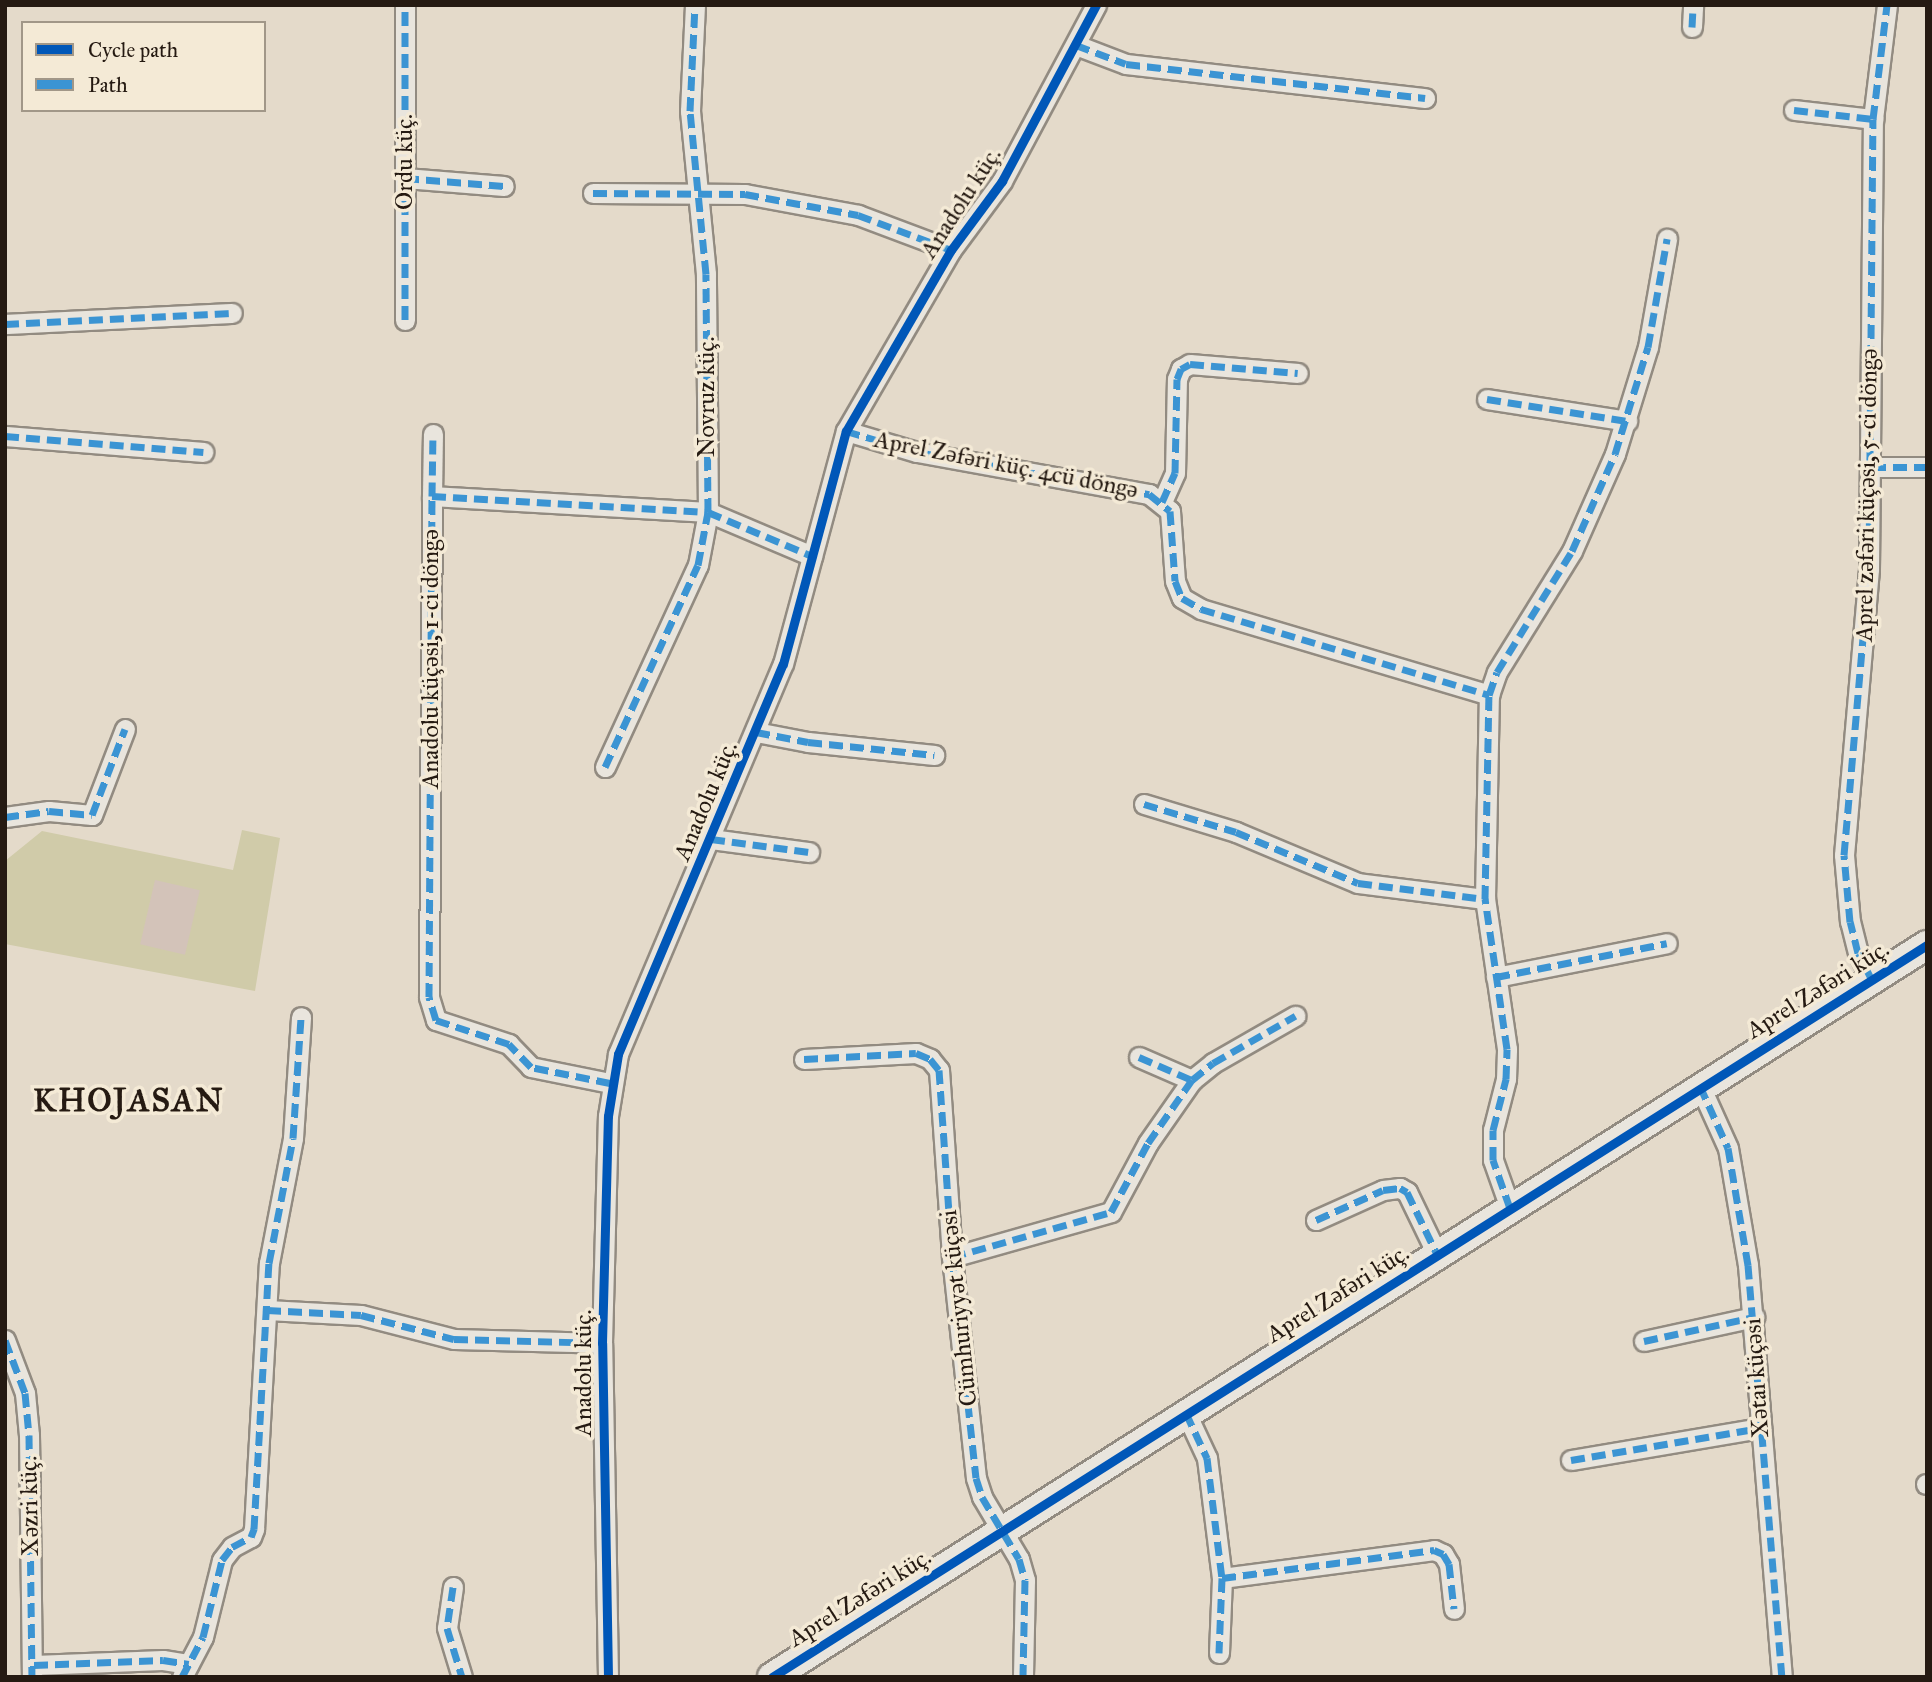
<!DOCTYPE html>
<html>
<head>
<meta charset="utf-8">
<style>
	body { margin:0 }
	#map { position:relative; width:1932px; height:1682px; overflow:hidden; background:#e4daca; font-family:"IM FELL Great Primer",serif }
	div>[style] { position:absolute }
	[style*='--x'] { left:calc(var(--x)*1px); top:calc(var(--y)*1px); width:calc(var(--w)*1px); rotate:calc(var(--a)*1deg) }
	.green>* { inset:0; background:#d0cba9 }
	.building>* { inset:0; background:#d3c3b9; transform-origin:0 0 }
	.roads { filter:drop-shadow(2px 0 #928b81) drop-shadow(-2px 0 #928b81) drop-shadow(0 2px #928b81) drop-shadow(0 -2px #928b81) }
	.street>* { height:19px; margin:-9.5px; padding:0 9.5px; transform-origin:9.5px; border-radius:9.5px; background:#e9e5dd }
	.secondary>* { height:28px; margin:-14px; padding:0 14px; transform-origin:14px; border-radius:14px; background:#e9e5dd }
	.quiet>* { height:7px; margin-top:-3.5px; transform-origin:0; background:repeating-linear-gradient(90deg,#3b94d3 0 14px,transparent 0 21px) }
	.cycleway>* { height:9px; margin:-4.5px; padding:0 4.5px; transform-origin:4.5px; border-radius:4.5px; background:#0057b8 }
	span { translate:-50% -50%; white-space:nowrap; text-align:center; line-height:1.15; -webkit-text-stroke:7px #f4ead6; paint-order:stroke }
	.street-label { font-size:24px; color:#251a12 }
	.district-label { font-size:32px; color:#251a12; font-weight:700; letter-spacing:2px }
	.frame { position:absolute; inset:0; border:7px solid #251a12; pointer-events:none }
	.legend { position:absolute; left:21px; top:21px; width:245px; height:91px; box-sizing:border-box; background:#f4ead6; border:2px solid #a19788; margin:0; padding:9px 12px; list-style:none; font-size:21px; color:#251a12 }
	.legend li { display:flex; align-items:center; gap:14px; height:35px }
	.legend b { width:35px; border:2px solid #a19788 }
</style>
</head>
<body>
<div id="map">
	<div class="green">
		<div style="clip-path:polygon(242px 830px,280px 838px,255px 991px,5px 944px,5px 861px,42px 831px,233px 870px)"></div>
	</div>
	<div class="building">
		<div style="left:155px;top:880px;width:46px;height:66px;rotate:13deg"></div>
	</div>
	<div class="roads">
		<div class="street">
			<div style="--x:1692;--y:27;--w:22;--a:-87"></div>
			<div style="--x:1076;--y:45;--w:53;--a:20.8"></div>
			<div style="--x:1126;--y:64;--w:301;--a:6.5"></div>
			<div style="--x:1794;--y:110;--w:80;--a:6.5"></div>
			<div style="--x:405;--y:178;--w:99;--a:4.6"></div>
			<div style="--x:593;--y:193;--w:152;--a:0.4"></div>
			<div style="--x:745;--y:194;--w:115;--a:10.5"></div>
			<div style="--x:858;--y:215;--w:99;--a:20.6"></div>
			<div style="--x:405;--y:320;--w:315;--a:-90"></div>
			<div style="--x:5;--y:324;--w:227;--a:-2.8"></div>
			<div style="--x:1487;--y:399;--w:142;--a:8.9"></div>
			<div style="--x:846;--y:431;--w:74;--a:16.5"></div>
			<div style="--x:917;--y:452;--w:236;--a:10.3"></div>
			<div style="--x:1149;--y:494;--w:27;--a:39"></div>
			<div style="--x:1170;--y:511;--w:70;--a:85.9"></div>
			<div style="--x:1175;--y:581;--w:18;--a:68"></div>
			<div style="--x:1182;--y:598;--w:22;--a:30"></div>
			<div style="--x:1201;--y:609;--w:301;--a:16.6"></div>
			<div style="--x:5;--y:436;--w:199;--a:4.6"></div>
			<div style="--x:1872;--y:467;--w:55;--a:0"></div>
			<div style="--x:432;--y:496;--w:62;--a:-89.1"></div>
			<div style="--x:1162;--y:502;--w:32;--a:-66"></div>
			<div style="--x:1175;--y:473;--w:94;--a:-88.8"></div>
			<div style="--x:1177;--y:379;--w:11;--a:-68"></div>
			<div style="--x:1181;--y:369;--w:10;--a:-29"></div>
			<div style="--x:1190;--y:364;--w:108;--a:4.8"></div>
			<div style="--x:756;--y:732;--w:53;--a:10.9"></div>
			<div style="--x:808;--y:742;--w:127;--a:5.9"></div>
			<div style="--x:605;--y:767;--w:222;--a:-65.3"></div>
			<div style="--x:698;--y:565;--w:54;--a:-79.3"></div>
			<div style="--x:708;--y:512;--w:238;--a:-90.5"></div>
			<div style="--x:706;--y:274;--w:164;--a:-95.6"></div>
			<div style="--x:690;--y:111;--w:106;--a:-87.3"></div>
			<div style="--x:1144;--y:804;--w:96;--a:16.9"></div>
			<div style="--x:1236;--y:832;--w:132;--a:22.7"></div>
			<div style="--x:1358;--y:883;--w:128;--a:7.2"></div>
			<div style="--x:5;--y:817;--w:44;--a:-7.8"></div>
			<div style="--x:49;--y:811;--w:43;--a:5.3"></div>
			<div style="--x:92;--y:815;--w:92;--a:-69"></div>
			<div style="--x:711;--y:839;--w:99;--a:7.6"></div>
			<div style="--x:1496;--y:977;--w:174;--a:-11.2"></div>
			<div style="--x:1872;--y:980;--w:30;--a:-117"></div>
			<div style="--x:1858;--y:953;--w:32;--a:-104"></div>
			<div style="--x:1850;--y:922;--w:67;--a:-95.1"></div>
			<div style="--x:1844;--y:855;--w:287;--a:-85"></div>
			<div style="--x:1869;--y:569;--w:450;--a:-89.5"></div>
			<div style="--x:1873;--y:119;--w:115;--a:-83"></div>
			<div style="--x:1139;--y:1057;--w:58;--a:23.5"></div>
			<div style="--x:804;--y:1059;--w:112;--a:-3.1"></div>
			<div style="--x:916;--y:1053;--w:15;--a:23"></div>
			<div style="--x:930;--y:1059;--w:14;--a:51"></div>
			<div style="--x:939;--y:1070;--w:187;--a:86"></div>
			<div style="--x:952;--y:1257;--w:222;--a:83.8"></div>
			<div style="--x:976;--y:1478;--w:20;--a:72"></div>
			<div style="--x:982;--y:1497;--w:72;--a:59.2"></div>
			<div style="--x:1019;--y:1559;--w:22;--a:74"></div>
			<div style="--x:1025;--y:1580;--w:97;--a:91.2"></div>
			<div style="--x:610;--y:1083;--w:81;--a:-168.6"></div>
			<div style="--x:531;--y:1067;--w:32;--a:-134"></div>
			<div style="--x:509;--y:1044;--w:77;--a:-161.8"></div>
			<div style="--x:436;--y:1020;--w:24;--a:-107"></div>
			<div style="--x:429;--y:997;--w:501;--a:-89.66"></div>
			<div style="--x:432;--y:496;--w:276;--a:3.3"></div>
			<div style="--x:708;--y:512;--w:113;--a:22.9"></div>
			<div style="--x:1700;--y:1086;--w:68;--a:65.7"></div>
			<div style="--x:1728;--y:1148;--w:119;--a:80.3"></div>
			<div style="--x:1748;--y:1265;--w:413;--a:85.3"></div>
			<div style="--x:1510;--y:1208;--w:51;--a:-109.5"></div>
			<div style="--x:1493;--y:1160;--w:30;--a:-90"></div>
			<div style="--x:1493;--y:1130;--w:53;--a:-75.7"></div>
			<div style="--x:1506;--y:1079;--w:30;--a:-88"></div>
			<div style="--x:1507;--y:1049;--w:152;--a:-98.3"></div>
			<div style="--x:1485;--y:899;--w:204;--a:-88.9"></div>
			<div style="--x:1489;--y:695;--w:24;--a:-71"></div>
			<div style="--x:1497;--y:672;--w:142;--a:-58.2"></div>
			<div style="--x:1572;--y:551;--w:106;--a:-66.1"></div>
			<div style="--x:1615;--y:454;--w:112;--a:-72.9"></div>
			<div style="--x:1648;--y:347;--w:110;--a:-80"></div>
			<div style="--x:1316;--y:1220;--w:73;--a:-24.1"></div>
			<div style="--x:1383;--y:1190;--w:17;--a:-7"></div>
			<div style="--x:1400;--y:1188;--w:8;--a:30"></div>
			<div style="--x:1407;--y:1192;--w:69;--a:64.2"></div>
			<div style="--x:952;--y:1257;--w:165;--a:-15.8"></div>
			<div style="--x:1111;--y:1212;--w:78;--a:-61.8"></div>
			<div style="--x:1148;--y:1143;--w:77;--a:-55.1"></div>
			<div style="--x:1192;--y:1080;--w:27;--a:-39"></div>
			<div style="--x:1213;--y:1063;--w:95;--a:-29.8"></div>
			<div style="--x:267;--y:1310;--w:94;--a:3"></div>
			<div style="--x:361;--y:1315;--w:96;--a:14.5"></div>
			<div style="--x:454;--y:1339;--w:148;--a:1.5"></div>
			<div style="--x:5;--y:1340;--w:57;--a:69.3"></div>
			<div style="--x:25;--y:1393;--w:42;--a:84.6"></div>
			<div style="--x:29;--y:1435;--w:242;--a:89.3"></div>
			<div style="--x:1644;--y:1341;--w:113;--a:-12.3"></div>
			<div style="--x:1186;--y:1413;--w:50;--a:65"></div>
			<div style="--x:1207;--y:1458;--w:121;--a:82.9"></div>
			<div style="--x:1222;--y:1578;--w:75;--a:92.3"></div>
			<div style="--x:1571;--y:1460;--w:192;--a:-9.6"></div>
			<div style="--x:1926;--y:1484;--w:1;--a:0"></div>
			<div style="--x:1222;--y:1578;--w:214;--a:-7.5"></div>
			<div style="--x:1434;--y:1550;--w:10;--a:24"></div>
			<div style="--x:1443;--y:1554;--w:12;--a:59"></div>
			<div style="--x:1449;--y:1564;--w:45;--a:83.7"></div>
			<div style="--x:453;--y:1587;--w:41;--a:98.3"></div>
			<div style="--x:447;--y:1628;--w:51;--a:73"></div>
			<div style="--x:34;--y:1665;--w:129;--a:-2.2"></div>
			<div style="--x:163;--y:1660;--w:26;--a:9"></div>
			<div style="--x:182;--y:1677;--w:45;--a:-62.3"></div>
			<div style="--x:203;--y:1637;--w:79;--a:-76.1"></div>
			<div style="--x:222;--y:1560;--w:16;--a:-52"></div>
			<div style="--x:232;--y:1547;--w:21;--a:-28"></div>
			<div style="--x:251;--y:1537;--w:9;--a:-69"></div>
			<div style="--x:254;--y:1529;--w:266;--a:-86.8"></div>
			<div style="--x:269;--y:1263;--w:127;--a:-79.1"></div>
			<div style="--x:293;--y:1138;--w:121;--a:-86.2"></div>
			<div style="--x:608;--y:1677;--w:334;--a:-91"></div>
			<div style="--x:602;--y:1343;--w:227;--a:-88.5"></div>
			<div style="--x:608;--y:1116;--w:63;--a:-80.8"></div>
			<div style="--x:618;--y:1054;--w:423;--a:-67.1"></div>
			<div style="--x:783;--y:664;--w:241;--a:-74.9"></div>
			<div style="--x:846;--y:431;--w:209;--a:-59.9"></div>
			<div style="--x:951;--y:250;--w:86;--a:-53.5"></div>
			<div style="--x:1002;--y:181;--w:200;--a:-61.9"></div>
		</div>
		<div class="secondary">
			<div style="--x:772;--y:1677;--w:1367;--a:-32.37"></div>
		</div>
	</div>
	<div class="quiet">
		<div style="--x:1692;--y:27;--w:22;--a:-87"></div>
		<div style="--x:1076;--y:45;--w:53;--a:20.8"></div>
		<div style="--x:1126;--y:64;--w:301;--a:6.5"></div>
		<div style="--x:1794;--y:110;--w:80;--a:6.5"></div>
		<div style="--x:405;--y:178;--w:99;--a:4.6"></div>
		<div style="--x:593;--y:193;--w:152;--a:0.4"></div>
		<div style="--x:745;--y:194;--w:115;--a:10.5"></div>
		<div style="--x:858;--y:215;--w:99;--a:20.6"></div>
		<div style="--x:405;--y:320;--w:315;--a:-90"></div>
		<div style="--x:5;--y:324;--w:227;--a:-2.8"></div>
		<div style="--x:1487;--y:399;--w:142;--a:8.9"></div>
		<div style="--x:846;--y:431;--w:74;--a:16.5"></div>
		<div style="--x:917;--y:452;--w:236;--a:10.3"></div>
		<div style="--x:1149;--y:494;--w:27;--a:39"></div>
		<div style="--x:1170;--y:511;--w:70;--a:85.9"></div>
		<div style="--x:1175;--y:581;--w:18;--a:68"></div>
		<div style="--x:1182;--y:598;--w:22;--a:30"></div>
		<div style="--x:1201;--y:609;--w:301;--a:16.6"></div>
		<div style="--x:5;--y:436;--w:199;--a:4.6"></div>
		<div style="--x:1872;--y:467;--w:55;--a:0"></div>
		<div style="--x:432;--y:496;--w:62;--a:-89.1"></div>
		<div style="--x:1162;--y:502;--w:32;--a:-66"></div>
		<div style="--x:1175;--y:473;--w:94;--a:-88.8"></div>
		<div style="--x:1177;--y:379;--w:11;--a:-68"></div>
		<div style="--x:1181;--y:369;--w:10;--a:-29"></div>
		<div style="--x:1190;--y:364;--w:108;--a:4.8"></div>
		<div style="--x:756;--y:732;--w:53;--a:10.9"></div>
		<div style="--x:808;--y:742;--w:127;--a:5.9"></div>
		<div style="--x:605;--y:767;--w:222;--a:-65.3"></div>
		<div style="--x:698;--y:565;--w:54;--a:-79.3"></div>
		<div style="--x:708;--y:512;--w:238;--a:-90.5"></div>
		<div style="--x:706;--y:274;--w:164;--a:-95.6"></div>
		<div style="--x:690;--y:111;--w:106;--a:-87.3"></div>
		<div style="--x:1144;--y:804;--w:96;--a:16.9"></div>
		<div style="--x:1236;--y:832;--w:132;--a:22.7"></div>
		<div style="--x:1358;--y:883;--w:128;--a:7.2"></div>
		<div style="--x:5;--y:817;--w:44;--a:-7.8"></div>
		<div style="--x:49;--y:811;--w:43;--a:5.3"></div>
		<div style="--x:92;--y:815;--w:92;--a:-69"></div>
		<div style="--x:711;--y:839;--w:99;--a:7.6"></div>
		<div style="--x:1496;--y:977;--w:174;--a:-11.2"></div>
		<div style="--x:1872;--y:980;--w:30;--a:-117"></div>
		<div style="--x:1858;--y:953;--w:32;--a:-104"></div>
		<div style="--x:1850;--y:922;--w:67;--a:-95.1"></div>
		<div style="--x:1844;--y:855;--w:287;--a:-85"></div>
		<div style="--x:1869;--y:569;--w:450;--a:-89.5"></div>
		<div style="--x:1873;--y:119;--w:115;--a:-83"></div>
		<div style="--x:1139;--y:1057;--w:58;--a:23.5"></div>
		<div style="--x:804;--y:1059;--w:112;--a:-3.1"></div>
		<div style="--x:916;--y:1053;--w:15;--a:23"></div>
		<div style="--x:930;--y:1059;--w:14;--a:51"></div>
		<div style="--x:939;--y:1070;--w:187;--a:86"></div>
		<div style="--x:952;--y:1257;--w:222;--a:83.8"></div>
		<div style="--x:976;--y:1478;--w:20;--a:72"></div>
		<div style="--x:982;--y:1497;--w:72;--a:59.2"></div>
		<div style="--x:1019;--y:1559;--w:22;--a:74"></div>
		<div style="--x:1025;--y:1580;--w:97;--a:91.2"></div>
		<div style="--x:610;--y:1083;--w:81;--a:-168.6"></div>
		<div style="--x:531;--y:1067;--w:32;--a:-134"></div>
		<div style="--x:509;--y:1044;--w:77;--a:-161.8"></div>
		<div style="--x:436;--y:1020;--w:24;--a:-107"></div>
		<div style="--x:429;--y:997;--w:501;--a:-89.66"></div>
		<div style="--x:432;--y:496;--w:276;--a:3.3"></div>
		<div style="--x:708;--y:512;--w:113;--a:22.9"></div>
		<div style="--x:1700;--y:1086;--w:68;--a:65.7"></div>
		<div style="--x:1728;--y:1148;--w:119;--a:80.3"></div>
		<div style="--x:1748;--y:1265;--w:413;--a:85.3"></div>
		<div style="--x:1510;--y:1208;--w:51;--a:-109.5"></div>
		<div style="--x:1493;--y:1160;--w:30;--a:-90"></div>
		<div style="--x:1493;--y:1130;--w:53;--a:-75.7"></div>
		<div style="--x:1506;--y:1079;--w:30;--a:-88"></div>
		<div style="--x:1507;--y:1049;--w:152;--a:-98.3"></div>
		<div style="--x:1485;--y:899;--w:204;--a:-88.9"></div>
		<div style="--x:1489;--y:695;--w:24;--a:-71"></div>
		<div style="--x:1497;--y:672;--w:142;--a:-58.2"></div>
		<div style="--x:1572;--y:551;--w:106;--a:-66.1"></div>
		<div style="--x:1615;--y:454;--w:112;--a:-72.9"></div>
		<div style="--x:1648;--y:347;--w:110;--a:-80"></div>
		<div style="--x:1316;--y:1220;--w:73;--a:-24.1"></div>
		<div style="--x:1383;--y:1190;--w:17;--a:-7"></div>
		<div style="--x:1400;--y:1188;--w:8;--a:30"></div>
		<div style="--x:1407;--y:1192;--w:69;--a:64.2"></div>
		<div style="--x:952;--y:1257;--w:165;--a:-15.8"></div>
		<div style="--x:1111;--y:1212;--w:78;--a:-61.8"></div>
		<div style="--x:1148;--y:1143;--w:77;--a:-55.1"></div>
		<div style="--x:1192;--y:1080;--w:27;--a:-39"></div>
		<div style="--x:1213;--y:1063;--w:95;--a:-29.8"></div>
		<div style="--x:267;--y:1310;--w:94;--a:3"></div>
		<div style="--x:361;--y:1315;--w:96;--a:14.5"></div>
		<div style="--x:454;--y:1339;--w:148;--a:1.5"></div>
		<div style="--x:5;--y:1340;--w:57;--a:69.3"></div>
		<div style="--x:25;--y:1393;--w:42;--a:84.6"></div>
		<div style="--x:29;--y:1435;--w:242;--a:89.3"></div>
		<div style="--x:1644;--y:1341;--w:113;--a:-12.3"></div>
		<div style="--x:1186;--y:1413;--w:50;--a:65"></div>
		<div style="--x:1207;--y:1458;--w:121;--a:82.9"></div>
		<div style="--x:1222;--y:1578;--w:75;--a:92.3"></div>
		<div style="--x:1571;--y:1460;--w:192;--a:-9.6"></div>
		<div style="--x:1926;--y:1484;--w:1;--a:0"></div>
		<div style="--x:1222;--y:1578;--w:214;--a:-7.5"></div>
		<div style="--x:1434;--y:1550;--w:10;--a:24"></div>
		<div style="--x:1443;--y:1554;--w:12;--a:59"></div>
		<div style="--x:1449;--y:1564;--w:45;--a:83.7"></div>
		<div style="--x:453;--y:1587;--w:41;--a:98.3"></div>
		<div style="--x:447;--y:1628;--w:51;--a:73"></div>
		<div style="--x:34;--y:1665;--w:129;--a:-2.2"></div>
		<div style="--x:163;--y:1660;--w:26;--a:9"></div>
		<div style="--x:182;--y:1677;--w:45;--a:-62.3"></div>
		<div style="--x:203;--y:1637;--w:79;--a:-76.1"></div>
		<div style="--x:222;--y:1560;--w:16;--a:-52"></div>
		<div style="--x:232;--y:1547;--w:21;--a:-28"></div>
		<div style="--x:251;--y:1537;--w:9;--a:-69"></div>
		<div style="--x:254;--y:1529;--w:266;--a:-86.8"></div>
		<div style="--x:269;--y:1263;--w:127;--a:-79.1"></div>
		<div style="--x:293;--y:1138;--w:121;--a:-86.2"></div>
	</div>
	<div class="cycleway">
		<div style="--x:608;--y:1677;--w:334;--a:-91"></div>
		<div style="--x:602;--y:1343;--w:227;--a:-88.5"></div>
		<div style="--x:608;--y:1116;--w:63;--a:-80.8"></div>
		<div style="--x:618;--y:1054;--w:423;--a:-67.1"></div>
		<div style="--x:783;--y:664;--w:241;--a:-74.9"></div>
		<div style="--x:846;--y:431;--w:209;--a:-59.9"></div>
		<div style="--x:951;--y:250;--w:86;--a:-53.5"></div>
		<div style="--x:1002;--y:181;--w:200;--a:-61.9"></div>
		<div style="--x:772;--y:1677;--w:1367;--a:-32.37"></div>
	</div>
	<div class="street-label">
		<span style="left:405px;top:162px;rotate:-90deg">Ordu küç.</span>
		<span style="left:961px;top:203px;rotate:-57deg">Anadolu küç.</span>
		<span style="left:707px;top:397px;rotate:-90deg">Novruz küç.</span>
		<span style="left:1006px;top:465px;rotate:11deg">Aprel Zəfəri küç. 4cü döngə</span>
		<span style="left:1867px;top:495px;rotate:-89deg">Aprel zəfəri küçəsi, 5-ci döngə</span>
		<span style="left:431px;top:659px;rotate:-90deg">Anadolu küçəsi, 1-ci döngə</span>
		<span style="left:706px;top:801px;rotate:-67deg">Anadolu küç.</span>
		<span style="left:1818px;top:990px;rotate:-32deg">Aprel Zəfəri küç.</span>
		<span style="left:1338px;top:1294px;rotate:-32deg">Aprel Zəfəri küç.</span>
		<span style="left:959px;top:1308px;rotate:-96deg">Cümhuriyyət küçəsi</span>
		<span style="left:584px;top:1373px;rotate:-90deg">Anadolu küç.</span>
		<span style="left:1757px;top:1378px;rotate:-94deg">Xətai küçəsi</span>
		<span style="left:30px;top:1506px;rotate:-91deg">Xəzri küç.</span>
		<span style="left:860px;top:1598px;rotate:-32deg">Aprel Zəfəri küç.</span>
	</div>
	<div class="district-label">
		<span style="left:129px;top:1101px">KHOJASAN</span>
	</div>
	<div class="frame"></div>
	<ul class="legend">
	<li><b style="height:9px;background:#0057b8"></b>Cycle path</li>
	<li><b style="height:9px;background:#3b94d3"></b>Path</li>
	</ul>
</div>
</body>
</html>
